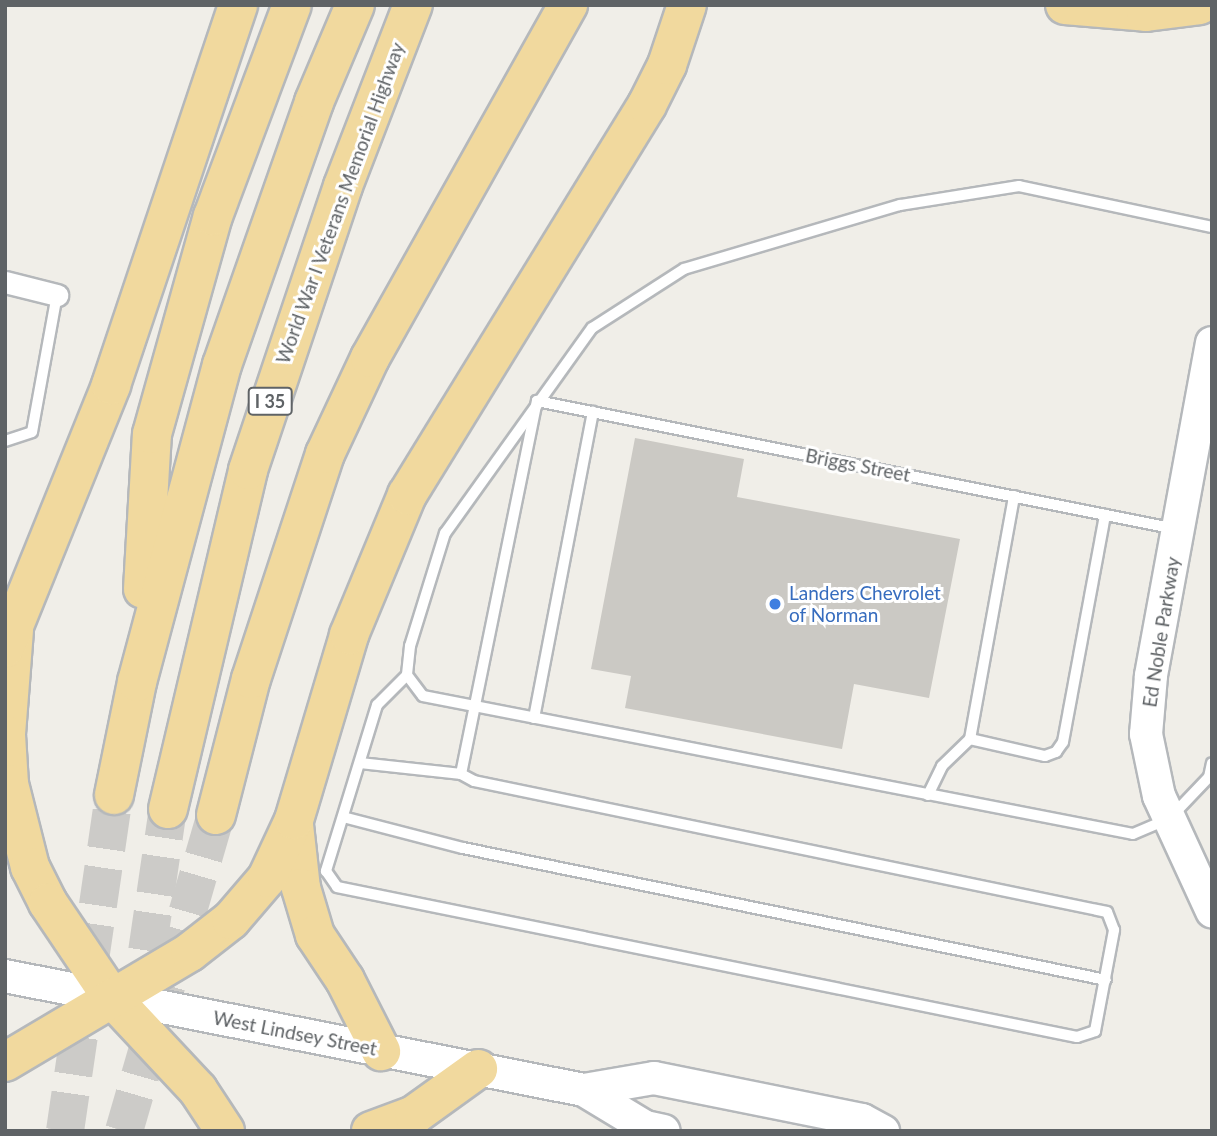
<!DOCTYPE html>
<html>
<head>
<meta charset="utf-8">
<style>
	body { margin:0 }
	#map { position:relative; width:1217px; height:1136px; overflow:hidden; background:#f0eee8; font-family:Lato,sans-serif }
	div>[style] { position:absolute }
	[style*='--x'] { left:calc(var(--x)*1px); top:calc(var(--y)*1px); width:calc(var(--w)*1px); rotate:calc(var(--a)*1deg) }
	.building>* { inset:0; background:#cbc9c4 }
	.motorway-tunnel>* { height:38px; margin-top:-19px; transform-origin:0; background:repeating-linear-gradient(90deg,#cccbc8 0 38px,transparent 0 57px) }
	.roads { filter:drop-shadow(2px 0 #b5b8bb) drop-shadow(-2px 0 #b5b8bb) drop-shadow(0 2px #b5b8bb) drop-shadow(0 -2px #b5b8bb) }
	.service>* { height:10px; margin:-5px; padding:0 5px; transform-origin:5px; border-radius:5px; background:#fff }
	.minor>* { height:21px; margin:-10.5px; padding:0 10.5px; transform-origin:10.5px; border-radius:10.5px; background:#fff }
	.secondary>* { height:32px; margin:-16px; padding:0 16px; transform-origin:16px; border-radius:16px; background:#fff }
	.motorway>* { height:38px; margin:-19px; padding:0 19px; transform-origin:19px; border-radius:19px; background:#f1d99e }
	.dots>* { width:19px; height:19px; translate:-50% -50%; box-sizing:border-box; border:4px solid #fff; border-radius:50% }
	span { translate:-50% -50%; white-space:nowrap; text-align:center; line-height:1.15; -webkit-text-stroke:6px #fff; paint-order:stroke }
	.shield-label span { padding:2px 5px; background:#fff; border:2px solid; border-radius:5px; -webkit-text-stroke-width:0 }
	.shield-label { font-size:18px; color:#5f6366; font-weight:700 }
	.street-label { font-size:19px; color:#5f6366 }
	.shop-label { font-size:19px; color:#366cbe }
	.left { translate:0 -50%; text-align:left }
	.frame { position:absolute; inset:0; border:7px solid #5f6366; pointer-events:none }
</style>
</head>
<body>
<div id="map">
	<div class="building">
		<div style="clip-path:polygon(635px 438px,744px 459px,737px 497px,960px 539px,929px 698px,854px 684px,842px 749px,625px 708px,631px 676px,591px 669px)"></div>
	</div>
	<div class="motorway-tunnel">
		<div style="--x:139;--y:1007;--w:200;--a:-81.7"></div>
		<div style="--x:65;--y:1131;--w:340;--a:-81.7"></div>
		<div style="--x:124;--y:1131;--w:329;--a:-73.8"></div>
	</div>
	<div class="roads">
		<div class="service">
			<div style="--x:1212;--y:227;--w:197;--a:-168"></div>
			<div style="--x:1019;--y:186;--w:121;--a:170.9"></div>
			<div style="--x:900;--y:205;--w:225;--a:163.5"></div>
			<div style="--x:684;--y:269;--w:109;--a:147.3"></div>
			<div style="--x:592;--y:328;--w:252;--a:125.6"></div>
			<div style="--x:445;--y:533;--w:118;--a:107.2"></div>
			<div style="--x:410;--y:646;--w:29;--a:96"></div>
			<div style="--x:407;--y:675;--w:26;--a:53"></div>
			<div style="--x:423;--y:696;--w:723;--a:11"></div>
			<div style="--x:1133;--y:834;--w:39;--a:-23"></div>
			<div style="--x:1169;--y:819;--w:58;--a:-46.4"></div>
			<div style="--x:1209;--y:777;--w:14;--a:-78"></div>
			<div style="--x:537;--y:401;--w:652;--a:11.33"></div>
			<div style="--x:5;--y:441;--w:28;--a:-18"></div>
			<div style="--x:32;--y:432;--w:139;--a:-79.7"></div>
			<div style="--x:407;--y:675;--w:42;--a:135"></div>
			<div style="--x:377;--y:705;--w:174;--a:107.1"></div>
			<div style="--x:326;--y:871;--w:19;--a:55"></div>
			<div style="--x:337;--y:887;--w:755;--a:11.46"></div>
			<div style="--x:1077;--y:1037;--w:19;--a:-18"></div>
			<div style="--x:1095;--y:1031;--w:103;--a:-79.3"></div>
			<div style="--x:1114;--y:930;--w:19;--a:-111"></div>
			<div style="--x:1107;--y:912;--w:646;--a:-168.31"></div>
			<div style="--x:474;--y:781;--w:15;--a:-152"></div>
			<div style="--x:461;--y:774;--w:381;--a:-78.5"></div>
			<div style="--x:534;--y:718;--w:312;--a:-79.1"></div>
			<div style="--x:970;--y:739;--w:77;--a:12.8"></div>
			<div style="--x:1045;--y:756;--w:12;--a:-20"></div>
			<div style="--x:1056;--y:752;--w:12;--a:-55"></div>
			<div style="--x:1063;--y:742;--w:231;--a:-79.5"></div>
			<div style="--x:360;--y:763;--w:102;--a:6.2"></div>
			<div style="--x:928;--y:795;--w:32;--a:-64"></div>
			<div style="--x:942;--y:766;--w:39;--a:-44"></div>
			<div style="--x:970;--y:739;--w:247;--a:-79.7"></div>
			<div style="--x:343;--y:817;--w:124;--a:14.5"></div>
			<div style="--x:463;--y:848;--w:656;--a:11.6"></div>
		</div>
		<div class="minor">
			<div style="--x:5;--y:282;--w:54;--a:14"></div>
		</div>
		<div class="secondary">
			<div style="--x:1212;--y:343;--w:339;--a:100.4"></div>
			<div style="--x:1151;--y:676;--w:58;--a:94.9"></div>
			<div style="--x:1146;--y:734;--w:63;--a:78.2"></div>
			<div style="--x:1159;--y:796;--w:127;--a:65.3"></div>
			<div style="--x:5;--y:976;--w:590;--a:11.14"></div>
			<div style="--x:584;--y:1090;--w:71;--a:31.2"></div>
			<div style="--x:645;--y:1127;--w:19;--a:12"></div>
			<div style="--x:584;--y:1090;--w:71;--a:-9.7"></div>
			<div style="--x:654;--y:1078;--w:212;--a:11.4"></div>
			<div style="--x:862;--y:1120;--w:24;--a:28"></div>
		</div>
		<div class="motorway">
			<div style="--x:1065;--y:5;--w:81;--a:4.9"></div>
			<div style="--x:1146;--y:12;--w:54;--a:-7.4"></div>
			<div style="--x:143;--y:589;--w:155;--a:-86.7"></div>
			<div style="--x:152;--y:434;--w:226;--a:-74.4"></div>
			<div style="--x:213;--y:216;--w:225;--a:-69.5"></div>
			<div style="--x:14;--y:630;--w:105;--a:94.4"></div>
			<div style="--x:6;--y:735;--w:49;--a:86.5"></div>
			<div style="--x:9;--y:784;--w:86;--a:75.8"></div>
			<div style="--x:30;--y:867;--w:40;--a:63.4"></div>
			<div style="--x:48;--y:903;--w:115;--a:56"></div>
			<div style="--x:112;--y:998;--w:126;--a:46.9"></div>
			<div style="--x:198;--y:1090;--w:49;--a:56.6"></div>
			<div style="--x:5;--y:648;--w:284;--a:-68"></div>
			<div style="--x:111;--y:385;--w:401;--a:-71.5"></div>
			<div style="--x:114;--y:795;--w:115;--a:-78.5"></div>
			<div style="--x:137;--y:682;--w:328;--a:-75"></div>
			<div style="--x:222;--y:365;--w:279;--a:-70.7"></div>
			<div style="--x:314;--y:102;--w:105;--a:-67.1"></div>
			<div style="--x:168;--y:809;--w:348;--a:-76.7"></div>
			<div style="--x:248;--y:470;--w:299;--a:-71.5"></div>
			<div style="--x:343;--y:186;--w:194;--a:-68.9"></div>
			<div style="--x:216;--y:815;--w:140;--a:-75.6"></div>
			<div style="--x:251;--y:679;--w:237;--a:-71.8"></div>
			<div style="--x:325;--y:454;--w:106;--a:-64.9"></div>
			<div style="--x:370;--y:358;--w:405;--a:-60.7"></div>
			<div style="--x:294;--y:825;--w:63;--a:83.7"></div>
			<div style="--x:301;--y:888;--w:49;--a:73.4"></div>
			<div style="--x:315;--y:935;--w:54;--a:56.3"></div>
			<div style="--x:345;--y:980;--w:80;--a:63.1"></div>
			<div style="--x:5;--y:1062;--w:215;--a:-30.7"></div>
			<div style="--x:190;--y:952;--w:52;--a:-38"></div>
			<div style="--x:231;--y:920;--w:55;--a:-49.4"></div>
			<div style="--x:267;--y:878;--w:64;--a:-65"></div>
			<div style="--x:294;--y:820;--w:193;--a:-73.4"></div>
			<div style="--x:349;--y:635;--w:152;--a:-67.5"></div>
			<div style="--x:407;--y:495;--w:458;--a:-58.4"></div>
			<div style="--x:647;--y:105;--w:45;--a:-63.4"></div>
			<div style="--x:667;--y:65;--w:63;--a:-71.6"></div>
			<div style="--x:371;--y:1131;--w:46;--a:-20.4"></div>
			<div style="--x:414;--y:1115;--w:79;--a:-35.7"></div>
		</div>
	</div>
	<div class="dots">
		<div style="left:775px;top:604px;background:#3f7fe0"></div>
	</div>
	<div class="shield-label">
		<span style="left:270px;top:401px">I 35</span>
	</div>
	<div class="street-label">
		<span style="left:340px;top:203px;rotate:-70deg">World War I Veterans Memorial Highway</span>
		<span style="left:858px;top:465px;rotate:11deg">Briggs Street</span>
		<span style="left:1161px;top:632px;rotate:-81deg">Ed Noble Parkway</span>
		<span style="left:295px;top:1033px;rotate:11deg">West Lindsey Street</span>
	</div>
	<div class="shop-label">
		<span class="left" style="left:789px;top:604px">Landers Chevrolet<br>of Norman</span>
	</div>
	<div class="frame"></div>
</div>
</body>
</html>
